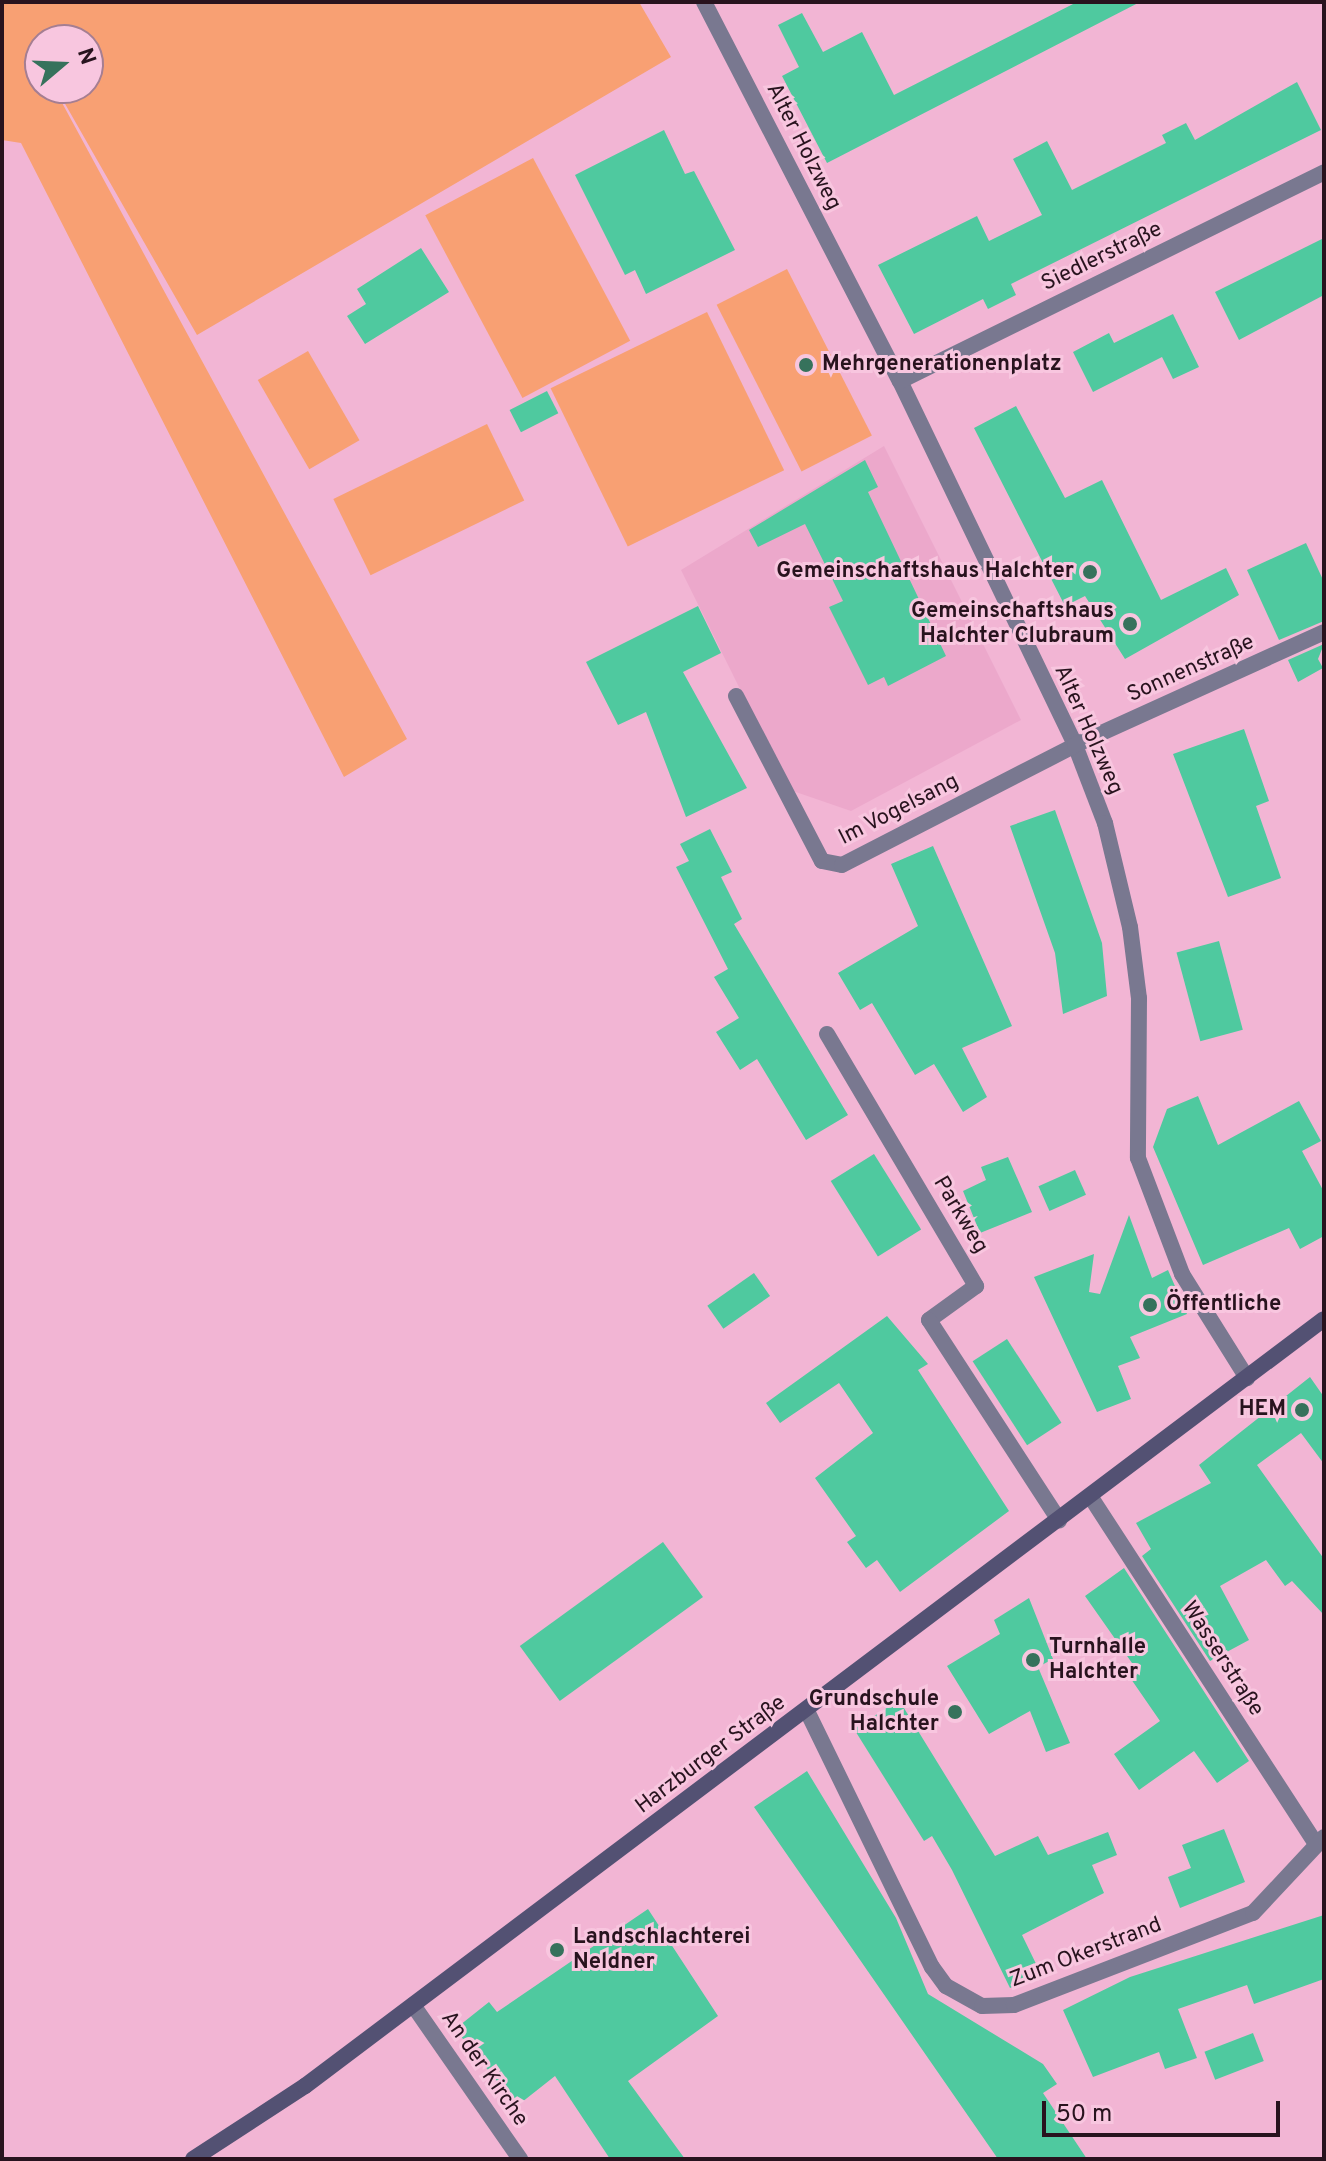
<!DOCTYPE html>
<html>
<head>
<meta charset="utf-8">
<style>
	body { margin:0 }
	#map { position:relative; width:1326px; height:2161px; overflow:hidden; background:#f2b5d4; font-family:Overpass,sans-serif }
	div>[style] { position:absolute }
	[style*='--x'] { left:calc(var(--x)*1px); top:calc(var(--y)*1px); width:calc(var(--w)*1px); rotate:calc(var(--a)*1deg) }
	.built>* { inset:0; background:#eca8cb }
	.green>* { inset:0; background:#f8a073; transform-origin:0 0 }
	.building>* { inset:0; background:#4fc99f; transform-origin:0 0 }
	.street>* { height:16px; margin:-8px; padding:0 8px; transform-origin:8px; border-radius:8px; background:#797890 }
	.secondary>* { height:16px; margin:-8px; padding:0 8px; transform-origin:8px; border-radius:8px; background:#535173 }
	.dots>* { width:22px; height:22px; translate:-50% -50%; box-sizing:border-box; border:4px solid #f8c6df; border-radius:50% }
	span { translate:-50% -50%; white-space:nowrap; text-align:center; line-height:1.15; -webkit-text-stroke:6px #f8c6df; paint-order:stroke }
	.street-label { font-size:22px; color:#28131e }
	.poi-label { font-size:22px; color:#28131e; font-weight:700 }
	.left { translate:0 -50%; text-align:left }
	.right { translate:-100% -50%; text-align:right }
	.frame { position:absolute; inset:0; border:4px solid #28131e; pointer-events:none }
	.north { position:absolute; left:24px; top:24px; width:80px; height:80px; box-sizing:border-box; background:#f8c6df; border:2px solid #a57e92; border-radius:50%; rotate:71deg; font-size:22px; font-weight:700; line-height:32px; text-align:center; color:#28131e }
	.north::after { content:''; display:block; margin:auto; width:28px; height:36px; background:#36725c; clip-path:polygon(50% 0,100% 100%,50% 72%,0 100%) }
	.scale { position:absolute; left:1042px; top:2101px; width:238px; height:36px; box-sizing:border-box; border:4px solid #28131e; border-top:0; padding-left:10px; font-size:24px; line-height:28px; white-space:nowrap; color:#28131e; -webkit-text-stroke:6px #f8c6df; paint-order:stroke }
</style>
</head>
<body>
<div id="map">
	<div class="built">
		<div style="clip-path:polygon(884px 446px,1021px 720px,851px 811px,790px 790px,681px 570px)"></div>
	</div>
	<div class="green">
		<div style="clip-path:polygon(2px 2px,639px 2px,671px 57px,197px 335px,56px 88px,88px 88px,88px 40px,40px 40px,40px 88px,54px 88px,407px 739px,344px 777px,21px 143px,2px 140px)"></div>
		<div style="left:533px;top:158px;width:207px;height:122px;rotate:62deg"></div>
		<div style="left:787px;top:269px;width:187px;height:79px;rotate:63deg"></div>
		<div style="left:707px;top:312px;width:176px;height:174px;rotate:64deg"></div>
		<div style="left:308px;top:351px;width:103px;height:58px;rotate:60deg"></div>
		<div style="left:487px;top:424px;width:85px;height:171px;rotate:64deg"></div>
	</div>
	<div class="building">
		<div style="clip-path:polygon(1077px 2px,1140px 2px,827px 163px,782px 76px,799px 67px,778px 25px,802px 13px,823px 52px,862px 32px,894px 95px)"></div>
		<div style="clip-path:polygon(1297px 82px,1321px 130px,1011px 284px,1016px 295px,988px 309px,983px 299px,914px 334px,878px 265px,977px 216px,989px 241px,1042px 215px,1013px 159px,1047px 141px,1072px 190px,1166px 143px,1162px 135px,1186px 123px,1195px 140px)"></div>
		<div style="clip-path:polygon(664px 130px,685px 174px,694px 171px,735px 250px,646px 294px,635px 270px,625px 275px,575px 175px)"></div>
		<div style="clip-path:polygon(1324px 238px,1324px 295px,1239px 340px,1215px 292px)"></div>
		<div style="clip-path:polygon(421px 248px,449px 292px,365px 344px,347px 316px,366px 304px,357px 289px)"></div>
		<div style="clip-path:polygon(1173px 314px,1199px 367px,1173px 379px,1162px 357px,1093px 392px,1073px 352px,1109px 333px,1114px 343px)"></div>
		<div style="left:547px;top:391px;width:25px;height:42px;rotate:63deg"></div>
		<div style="clip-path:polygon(1016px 406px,1065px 498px,1102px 480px,1161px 600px,1226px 568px,1239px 595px,1125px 659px,1085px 596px,1065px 606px,974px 428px)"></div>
		<div style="clip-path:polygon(865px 460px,878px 487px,868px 492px,946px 656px,888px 686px,884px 677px,868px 685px,829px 607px,843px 601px,805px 524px,758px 547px,749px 530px)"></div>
		<div style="clip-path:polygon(1306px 543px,1324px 582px,1324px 621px,1279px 640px,1247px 570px)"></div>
		<div style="clip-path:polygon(698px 606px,721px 653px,683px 672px,747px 788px,686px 817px,646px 712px,618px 725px,586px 662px)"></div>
		<div style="clip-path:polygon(1324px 644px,1318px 659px,1323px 668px,1298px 682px,1288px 660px)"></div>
		<div style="clip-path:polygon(1244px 729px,1269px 801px,1256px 806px,1281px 878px,1228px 897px,1173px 754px)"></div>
		<div style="clip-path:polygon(1055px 810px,1102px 943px,1107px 996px,1063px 1014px,1055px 953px,1010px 826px)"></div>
		<div style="clip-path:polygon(710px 829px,732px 872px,721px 877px,742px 919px,734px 924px,848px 1115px,806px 1140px,757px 1059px,740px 1070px,716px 1032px,739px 1018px,714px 977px,728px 969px,676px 867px,689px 861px,680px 844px)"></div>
		<div style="clip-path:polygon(933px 846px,1012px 1026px,962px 1048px,987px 1097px,963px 1112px,934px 1064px,915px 1075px,872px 1003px,860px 1010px,838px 973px,918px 926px,891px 864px)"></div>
		<div style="left:1219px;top:941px;width:92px;height:44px;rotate:75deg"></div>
		<div style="clip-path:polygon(1198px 1096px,1218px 1145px,1299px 1101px,1321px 1141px,1302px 1151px,1324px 1192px,1324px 1236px,1300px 1249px,1289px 1228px,1203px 1265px,1153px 1147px,1167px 1109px)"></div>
		<div style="left:874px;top:1154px;width:89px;height:51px;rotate:58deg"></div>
		<div style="clip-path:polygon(1008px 1157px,1032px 1212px,980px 1233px,963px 1191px,986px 1180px,981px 1167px)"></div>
		<div style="left:1075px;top:1170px;width:27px;height:40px;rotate:66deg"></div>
		<div style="clip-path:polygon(1129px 1215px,1152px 1278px,1168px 1270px,1187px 1314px,1130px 1337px,1140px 1358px,1118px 1366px,1131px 1399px,1097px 1412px,1034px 1277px,1094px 1254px,1089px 1292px,1100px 1294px)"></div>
		<div style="left:754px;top:1273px;width:28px;height:57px;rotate:55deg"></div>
		<div style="clip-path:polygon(887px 1316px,928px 1364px,918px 1370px,1009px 1511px,900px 1592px,877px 1560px,866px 1568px,847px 1542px,856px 1536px,815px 1478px,873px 1433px,839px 1383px,780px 1423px,766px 1403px)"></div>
		<div style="left:1007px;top:1339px;width:100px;height:41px;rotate:57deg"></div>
		<div style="clip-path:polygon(1310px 1377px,1324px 1397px,1324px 1464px,1301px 1433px,1257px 1465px,1324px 1559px,1324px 1615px,1292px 1581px,1285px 1586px,1266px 1560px,1220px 1586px,1249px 1640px,1210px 1661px,1142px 1556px,1151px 1549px,1136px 1523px,1211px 1483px,1199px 1465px)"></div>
		<div style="left:663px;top:1542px;width:68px;height:177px;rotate:54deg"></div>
		<div style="clip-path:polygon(1124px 1568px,1249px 1761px,1217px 1783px,1194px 1751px,1139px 1790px,1114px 1754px,1160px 1721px,1131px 1679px,1139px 1673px,1085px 1596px)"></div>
		<div style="clip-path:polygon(1029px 1598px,1053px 1659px,1038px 1667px,1070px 1743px,1046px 1752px,1030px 1711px,989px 1734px,947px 1666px,1000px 1634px,994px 1620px)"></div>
		<div style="clip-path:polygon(899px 1700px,995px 1856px,1038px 1836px,1048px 1855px,1108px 1832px,1117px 1855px,1092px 1865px,1104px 1893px,1022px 1935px,1041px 1974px,1010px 1988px,952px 1870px,932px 1836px,924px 1841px,854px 1729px)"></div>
		<div style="clip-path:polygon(807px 1771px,896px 1918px,928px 1994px,1043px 2064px,1057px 2084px,1043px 2093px,1087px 2159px,998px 2159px,754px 1807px)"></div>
		<div style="clip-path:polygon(1224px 1829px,1245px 1882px,1180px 1908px,1168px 1877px,1191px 1868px,1182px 1845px)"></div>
		<div style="clip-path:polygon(648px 1909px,718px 2016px,628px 2081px,685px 2159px,610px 2159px,555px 2076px,517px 2106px,455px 2029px,489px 2002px,497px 2012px)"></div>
		<div style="clip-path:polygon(1324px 1915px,1324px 1979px,1254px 2004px,1247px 1985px,1178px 2009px,1197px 2058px,1165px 2069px,1159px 2052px,1093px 2077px,1063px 2010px,1130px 1977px)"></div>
		<div style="left:1253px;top:2033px;width:30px;height:52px;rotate:69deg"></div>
	</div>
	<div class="street">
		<div style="--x:704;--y:2;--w:427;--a:62.7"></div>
		<div style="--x:900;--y:381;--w:404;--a:64.3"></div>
		<div style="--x:1075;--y:745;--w:84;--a:69"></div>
		<div style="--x:1105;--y:823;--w:107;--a:76.5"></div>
		<div style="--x:1130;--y:927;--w:72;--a:82.8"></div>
		<div style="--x:1139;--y:998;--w:160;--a:90.4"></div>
		<div style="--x:1138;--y:1158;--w:124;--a:69.2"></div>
		<div style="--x:1182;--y:1274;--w:123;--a:58"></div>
		<div style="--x:900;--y:381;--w:473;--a:-26.2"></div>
		<div style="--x:736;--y:696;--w:186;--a:62.5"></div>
		<div style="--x:822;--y:861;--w:20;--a:11"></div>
		<div style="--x:842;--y:865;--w:262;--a:-27.2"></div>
		<div style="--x:1075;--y:745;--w:273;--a:-24.4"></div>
		<div style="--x:827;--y:1034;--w:293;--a:59.4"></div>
		<div style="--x:976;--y:1286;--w:58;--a:144.1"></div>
		<div style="--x:929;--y:1320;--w:239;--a:57"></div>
		<div style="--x:1092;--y:1499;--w:410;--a:57"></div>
		<div style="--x:807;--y:1711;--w:285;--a:64"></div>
		<div style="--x:932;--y:1967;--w:24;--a:54"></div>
		<div style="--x:946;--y:1986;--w:41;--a:29.1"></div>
		<div style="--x:982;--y:2006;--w:32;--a:-2"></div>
		<div style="--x:1014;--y:2005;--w:256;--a:-21.1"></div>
		<div style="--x:1253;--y:1913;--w:104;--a:-46.9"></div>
		<div style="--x:413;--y:2005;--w:188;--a:55.2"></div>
	</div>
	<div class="secondary">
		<div style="--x:193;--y:2159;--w:134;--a:-33.1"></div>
		<div style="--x:305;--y:2086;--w:1275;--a:-36.97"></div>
	</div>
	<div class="dots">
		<div style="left:806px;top:365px;background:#36725c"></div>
		<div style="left:1090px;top:572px;background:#36725c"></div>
		<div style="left:1130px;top:624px;background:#36725c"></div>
		<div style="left:1150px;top:1305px;background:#36725c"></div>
		<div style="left:1302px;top:1410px;background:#36725c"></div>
		<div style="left:1033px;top:1660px;background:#36725c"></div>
		<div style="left:955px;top:1712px;background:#36725c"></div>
		<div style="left:557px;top:1950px;background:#36725c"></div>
	</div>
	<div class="street-label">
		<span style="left:803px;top:147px;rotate:63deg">Alter Holzweg</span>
		<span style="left:1102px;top:257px;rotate:-26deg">Siedlerstraße</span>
		<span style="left:1191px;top:669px;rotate:-24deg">Sonnenstraße</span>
		<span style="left:1088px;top:730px;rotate:66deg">Alter Holzweg</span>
		<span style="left:899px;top:810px;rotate:-27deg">Im Vogelsang</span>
		<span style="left:960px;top:1215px;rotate:59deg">Parkweg</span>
		<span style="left:1222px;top:1659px;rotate:57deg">Wasserstraße</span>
		<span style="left:711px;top:1755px;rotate:-37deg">Harzburger Straße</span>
		<span style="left:1086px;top:1953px;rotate:-21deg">Zum Okerstrand</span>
		<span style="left:484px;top:2069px;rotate:55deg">An der Kirche</span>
	</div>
	<div class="poi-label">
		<span class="left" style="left:822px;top:365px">Mehrgenerationenplatz</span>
		<span class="right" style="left:1074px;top:572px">Gemeinschaftshaus Halchter</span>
		<span class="right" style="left:1114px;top:624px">Gemeinschaftshaus<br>Halchter Clubraum</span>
		<span class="left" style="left:1166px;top:1305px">Öffentliche</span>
		<span class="right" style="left:1286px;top:1410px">HEM</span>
		<span class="left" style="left:1049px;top:1660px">Turnhalle<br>Halchter</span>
		<span class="right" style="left:939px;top:1712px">Grundschule<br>Halchter</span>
		<span class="left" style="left:573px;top:1950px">Landschlachterei<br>Neldner</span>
	</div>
	<div class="frame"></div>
	<div class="north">N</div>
	<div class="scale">50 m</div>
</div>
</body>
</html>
